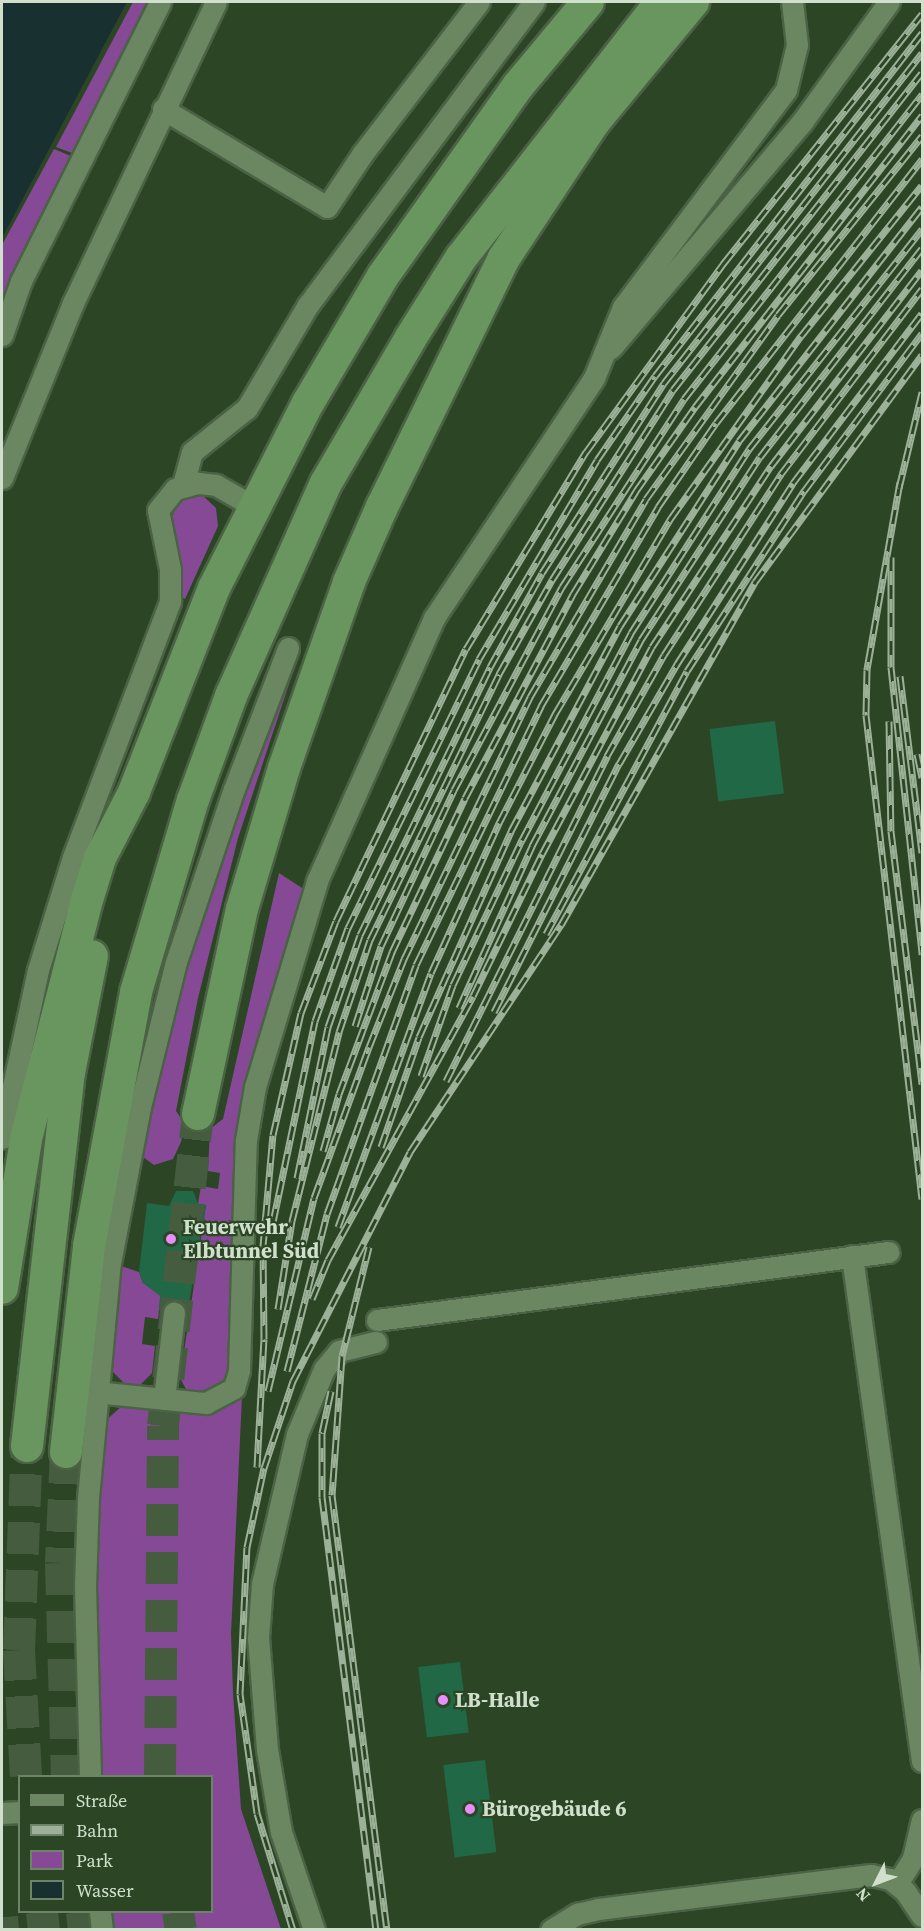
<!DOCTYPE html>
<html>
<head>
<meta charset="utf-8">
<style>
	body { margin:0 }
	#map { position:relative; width:924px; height:1931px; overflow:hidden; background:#2c4625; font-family:"Source Serif 4",serif }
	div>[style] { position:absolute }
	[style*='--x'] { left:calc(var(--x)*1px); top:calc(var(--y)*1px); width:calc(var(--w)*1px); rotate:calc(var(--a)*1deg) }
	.green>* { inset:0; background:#864996 }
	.water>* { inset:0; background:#193031 }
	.building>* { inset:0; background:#216847; transform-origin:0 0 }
	.highway-tunnel>* { height:32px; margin-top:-16px; transform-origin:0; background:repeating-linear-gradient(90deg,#455d3e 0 32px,transparent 0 48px) }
	.roads { filter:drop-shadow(2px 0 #4b6245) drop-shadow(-2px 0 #4b6245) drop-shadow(0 2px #4b6245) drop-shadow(0 -2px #4b6245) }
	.minor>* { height:21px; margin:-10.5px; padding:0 10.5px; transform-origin:10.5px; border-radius:10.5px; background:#6a8762 }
	.highway>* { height:32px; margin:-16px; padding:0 16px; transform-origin:16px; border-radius:16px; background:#69955e }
	.rail>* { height:7px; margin-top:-3.5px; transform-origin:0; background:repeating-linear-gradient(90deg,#2c4625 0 14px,#9db098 0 28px); box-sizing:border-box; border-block:2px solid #9db098 }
	.dots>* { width:16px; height:16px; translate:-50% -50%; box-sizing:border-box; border:3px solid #2c4625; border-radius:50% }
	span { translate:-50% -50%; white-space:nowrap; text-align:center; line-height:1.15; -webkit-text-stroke:4.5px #2c4625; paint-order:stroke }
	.poi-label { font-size:21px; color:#d0e0cc; font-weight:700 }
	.left { translate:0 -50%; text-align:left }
	.frame { position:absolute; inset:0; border:3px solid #d0e0cc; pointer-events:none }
	.legend { position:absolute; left:18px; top:1775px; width:195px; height:138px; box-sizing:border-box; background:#2c4625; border:2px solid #6e8468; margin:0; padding:8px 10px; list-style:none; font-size:18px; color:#d0e0cc }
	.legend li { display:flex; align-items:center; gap:12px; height:30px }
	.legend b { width:30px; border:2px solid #6e8468 }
	.north { position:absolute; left:846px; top:1853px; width:60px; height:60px; -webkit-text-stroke:4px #2c4625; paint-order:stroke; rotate:228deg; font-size:16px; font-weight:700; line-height:24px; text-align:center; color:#d0e0cc }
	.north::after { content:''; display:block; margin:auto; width:21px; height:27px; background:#d0e0cc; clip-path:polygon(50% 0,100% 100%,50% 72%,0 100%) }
</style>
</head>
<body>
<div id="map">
	<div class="green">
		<div style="clip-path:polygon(133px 2px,157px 2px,80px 156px,56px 147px)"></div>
		<div style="clip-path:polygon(54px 149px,78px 159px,2px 323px,2px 245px)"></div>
		<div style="clip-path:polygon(200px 493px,216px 508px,218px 526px,185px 599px,180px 596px,181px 571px,169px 525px,178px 501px,187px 494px)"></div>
		<div style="clip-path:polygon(289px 663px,295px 666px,238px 838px,198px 998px,176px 1111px,185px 1124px,181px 1142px,173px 1159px,154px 1165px,143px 1157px,141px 1146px,174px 1001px,224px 842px)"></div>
		<div style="clip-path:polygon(279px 873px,305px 890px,256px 1052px,231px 1366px,225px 1383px,204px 1394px,187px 1391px,180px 1378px,206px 1205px,198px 1204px,201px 1186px,218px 1189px,220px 1173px,208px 1171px,210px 1129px,223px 1119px)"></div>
		<div style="clip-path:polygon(121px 1266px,139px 1272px,143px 1283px,161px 1292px,158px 1319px,145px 1317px,142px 1344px,155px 1346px,152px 1373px,139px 1386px,124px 1383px,109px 1368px)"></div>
		<div style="clip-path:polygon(242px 1396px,231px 1634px,233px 1693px,241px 1809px,281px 1929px,109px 1929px,107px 1912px,212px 1912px,212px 1776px,100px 1776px,95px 1547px,103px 1423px,123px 1405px,207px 1412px)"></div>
	</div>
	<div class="water">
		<div style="clip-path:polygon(2px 2px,127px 2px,2px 238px)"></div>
	</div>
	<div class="building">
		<div style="left:775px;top:721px;width:73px;height:66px;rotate:83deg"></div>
		<div style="clip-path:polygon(176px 1191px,193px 1191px,198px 1204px,206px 1205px,187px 1314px,175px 1300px,159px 1311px,160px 1296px,143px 1283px,139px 1272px,147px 1203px,169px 1206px)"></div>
		<div style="left:460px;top:1662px;width:71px;height:42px;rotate:83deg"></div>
		<div style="left:485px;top:1760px;width:93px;height:42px;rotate:83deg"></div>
	</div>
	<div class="highway-tunnel">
		<div style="--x:66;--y:1452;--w:111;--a:92.6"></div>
		<div style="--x:61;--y:1563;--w:213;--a:88.4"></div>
		<div style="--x:26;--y:1776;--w:126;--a:-93.2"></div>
		<div style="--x:19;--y:1650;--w:204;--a:-87.8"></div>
		<div style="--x:160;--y:1776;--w:350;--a:-89.5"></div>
		<div style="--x:163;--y:1426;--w:314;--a:-83.6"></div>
		<div style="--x:42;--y:1912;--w:18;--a:84"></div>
		<div style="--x:82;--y:1912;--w:18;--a:84"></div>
		<div style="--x:178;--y:1912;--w:18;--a:81"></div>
		<div style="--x:2;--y:1917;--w:13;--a:86"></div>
	</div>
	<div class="roads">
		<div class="minor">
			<div style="--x:163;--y:109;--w:191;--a:30.9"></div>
			<div style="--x:327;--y:207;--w:65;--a:-56.3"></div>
			<div style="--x:363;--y:153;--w:190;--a:-52.5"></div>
			<div style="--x:2;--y:335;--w:57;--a:-70.6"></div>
			<div style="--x:21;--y:281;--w:312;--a:-63.5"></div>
			<div style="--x:611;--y:348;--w:296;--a:-49.8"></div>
			<div style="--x:802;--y:122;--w:148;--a:-54.1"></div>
			<div style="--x:2;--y:478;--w:189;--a:-67.9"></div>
			<div style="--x:73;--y:303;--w:333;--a:-64.6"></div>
			<div style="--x:183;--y:485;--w:34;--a:-75"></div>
			<div style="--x:192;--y:452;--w:70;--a:-38.7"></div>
			<div style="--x:247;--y:408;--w:120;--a:-59.4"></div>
			<div style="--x:308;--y:305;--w:378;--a:-53.3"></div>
			<div style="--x:2;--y:1138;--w:172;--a:-77.9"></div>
			<div style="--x:38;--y:970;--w:118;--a:-72.8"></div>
			<div style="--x:73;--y:857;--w:274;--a:-69.2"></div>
			<div style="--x:170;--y:601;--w:32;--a:-90"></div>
			<div style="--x:170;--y:569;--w:60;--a:-101.5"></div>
			<div style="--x:158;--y:510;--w:27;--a:-51"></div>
			<div style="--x:175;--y:489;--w:24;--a:-15"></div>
			<div style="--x:198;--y:483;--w:18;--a:6"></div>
			<div style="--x:216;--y:485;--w:46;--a:29.9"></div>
			<div style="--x:852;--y:1256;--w:510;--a:82.11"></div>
			<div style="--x:377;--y:1320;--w:516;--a:-7.58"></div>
			<div style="--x:95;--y:1392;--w:112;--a:5.7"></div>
			<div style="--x:206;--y:1403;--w:32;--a:-28"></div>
			<div style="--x:234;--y:1388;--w:19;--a:-74"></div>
			<div style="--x:239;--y:1370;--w:230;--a:-88.3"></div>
			<div style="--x:246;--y:1140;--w:54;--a:-80.4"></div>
			<div style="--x:255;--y:1087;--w:215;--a:-73.2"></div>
			<div style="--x:317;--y:881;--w:288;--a:-66"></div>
			<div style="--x:434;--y:618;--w:288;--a:-56.3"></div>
			<div style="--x:594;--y:378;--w:77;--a:-67.8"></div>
			<div style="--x:623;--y:307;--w:271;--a:-53.1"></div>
			<div style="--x:786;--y:90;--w:46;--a:-76.3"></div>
			<div style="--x:797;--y:45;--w:43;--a:-96.6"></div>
			<div style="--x:164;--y:1399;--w:87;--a:-83.4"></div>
			<div style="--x:90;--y:1776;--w:189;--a:-91.5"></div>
			<div style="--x:85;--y:1587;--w:89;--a:-88.1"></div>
			<div style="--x:88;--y:1498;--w:236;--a:-84.7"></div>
			<div style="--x:110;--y:1263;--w:159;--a:-79.1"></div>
			<div style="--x:140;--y:1107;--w:149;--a:-76.1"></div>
			<div style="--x:176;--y:962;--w:182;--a:-71.5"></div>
			<div style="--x:234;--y:789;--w:151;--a:-69"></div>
			<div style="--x:2;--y:1813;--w:18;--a:-3"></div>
			<div style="--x:897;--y:1884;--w:31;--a:-58"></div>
			<div style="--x:913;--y:1858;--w:39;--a:-77"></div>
			<div style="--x:100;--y:1912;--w:18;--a:84"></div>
			<div style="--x:314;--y:1930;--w:103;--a:-108.6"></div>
			<div style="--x:281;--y:1832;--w:84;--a:-99.6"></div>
			<div style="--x:267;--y:1749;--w:111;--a:-94.6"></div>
			<div style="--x:258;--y:1638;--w:54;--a:-85.8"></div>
			<div style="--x:262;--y:1584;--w:154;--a:-76.9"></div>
			<div style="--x:297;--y:1434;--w:70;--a:-67.4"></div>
			<div style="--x:324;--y:1369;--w:23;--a:-50"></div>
			<div style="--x:339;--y:1351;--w:38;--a:-14"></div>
			<div style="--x:551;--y:1930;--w:31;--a:-32"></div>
			<div style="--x:577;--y:1914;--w:22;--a:-13"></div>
			<div style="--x:598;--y:1909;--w:275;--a:-7.1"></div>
			<div style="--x:871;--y:1875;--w:19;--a:12"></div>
			<div style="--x:890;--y:1879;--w:19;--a:39"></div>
			<div style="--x:905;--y:1891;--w:30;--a:56"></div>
		</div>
		<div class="highway">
			<div style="--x:198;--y:1114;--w:210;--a:-77.9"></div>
			<div style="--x:242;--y:909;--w:147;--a:-73.4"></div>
			<div style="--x:284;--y:768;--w:197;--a:-70.7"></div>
			<div style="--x:349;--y:582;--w:82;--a:-66.3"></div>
			<div style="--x:382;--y:507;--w:277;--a:-63.9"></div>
			<div style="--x:504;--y:258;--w:163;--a:-56.5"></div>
			<div style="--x:594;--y:122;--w:156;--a:-50.5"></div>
			<div style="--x:2;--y:1288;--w:151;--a:-80.8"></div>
			<div style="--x:26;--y:1139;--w:247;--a:-75.7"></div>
			<div style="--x:87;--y:900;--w:44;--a:-72.8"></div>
			<div style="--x:100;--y:858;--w:74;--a:-62.7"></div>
			<div style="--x:134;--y:792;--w:219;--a:-68.6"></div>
			<div style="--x:214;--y:588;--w:208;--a:-63.1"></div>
			<div style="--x:308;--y:403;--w:147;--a:-59.4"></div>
			<div style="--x:383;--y:276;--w:233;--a:-54.6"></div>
			<div style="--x:518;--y:86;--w:109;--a:-50.2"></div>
			<div style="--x:27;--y:1446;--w:375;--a:-83.6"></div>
			<div style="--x:69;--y:1073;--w:119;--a:-78.9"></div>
			<div style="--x:66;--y:1452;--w:207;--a:-83.6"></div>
			<div style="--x:89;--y:1246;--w:258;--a:-79.5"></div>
			<div style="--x:136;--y:992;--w:200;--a:-73.5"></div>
			<div style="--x:193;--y:800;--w:111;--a:-69.9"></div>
			<div style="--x:231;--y:696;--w:233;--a:-66"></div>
			<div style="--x:326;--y:483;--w:167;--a:-59.7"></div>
			<div style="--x:410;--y:339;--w:96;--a:-57.8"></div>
			<div style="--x:461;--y:258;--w:325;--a:-52"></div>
		</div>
	</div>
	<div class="rail">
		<div style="--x:900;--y:482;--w:191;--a:100"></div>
		<div style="--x:867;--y:670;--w:45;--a:91.3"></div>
		<div style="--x:866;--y:715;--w:487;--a:83.4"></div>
		<div style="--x:899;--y:488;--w:99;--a:-76.5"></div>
		<div style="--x:891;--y:557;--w:110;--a:90"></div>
		<div style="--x:891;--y:667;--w:289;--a:83.8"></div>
		<div style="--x:900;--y:676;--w:178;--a:82.9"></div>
		<div style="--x:889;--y:721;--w:110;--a:89"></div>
		<div style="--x:891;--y:831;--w:255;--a:83"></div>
		<div style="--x:917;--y:754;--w:24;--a:78"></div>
		<div style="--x:546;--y:934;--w:298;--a:-61.8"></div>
		<div style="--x:687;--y:671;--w:215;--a:-57"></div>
		<div style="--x:804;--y:491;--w:197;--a:-53.2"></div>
		<div style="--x:459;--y:1008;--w:178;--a:-65.7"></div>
		<div style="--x:532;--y:846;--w:233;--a:-62.1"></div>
		<div style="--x:641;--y:640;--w:218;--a:-57"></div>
		<div style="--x:760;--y:457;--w:264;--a:-52.2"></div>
		<div style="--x:494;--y:1012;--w:278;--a:-63.3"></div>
		<div style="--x:619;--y:764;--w:116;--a:-59.9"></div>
		<div style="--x:677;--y:664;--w:215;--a:-57.3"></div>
		<div style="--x:793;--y:483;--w:213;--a:-52.8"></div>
		<div style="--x:355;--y:1026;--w:84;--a:-72"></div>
		<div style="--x:381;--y:946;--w:172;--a:-64.9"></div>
		<div style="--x:454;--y:790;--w:230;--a:-62"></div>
		<div style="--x:562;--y:587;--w:224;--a:-57"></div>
		<div style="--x:684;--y:399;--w:387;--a:-52"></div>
		<div style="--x:421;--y:1076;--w:96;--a:-70.6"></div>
		<div style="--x:453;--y:985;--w:161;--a:-64.6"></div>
		<div style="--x:522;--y:840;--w:234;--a:-62.2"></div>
		<div style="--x:631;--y:633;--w:219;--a:-57.3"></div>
		<div style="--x:749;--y:449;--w:280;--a:-51.8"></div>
		<div style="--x:446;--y:1081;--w:363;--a:-63.6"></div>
		<div style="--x:607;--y:756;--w:116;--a:-60.6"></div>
		<div style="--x:664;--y:655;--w:216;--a:-57.1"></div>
		<div style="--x:781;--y:474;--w:233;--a:-52.7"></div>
		<div style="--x:381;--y:1147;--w:116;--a:-70.9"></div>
		<div style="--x:419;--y:1037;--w:226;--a:-65.9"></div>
		<div style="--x:511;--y:831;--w:232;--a:-62"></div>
		<div style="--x:620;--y:626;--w:220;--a:-57.2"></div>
		<div style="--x:739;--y:441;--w:297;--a:-52"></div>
		<div style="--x:323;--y:1151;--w:59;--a:-74.3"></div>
		<div style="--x:339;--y:1094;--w:152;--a:-69.5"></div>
		<div style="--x:392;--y:952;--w:170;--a:-64.6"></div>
		<div style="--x:465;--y:798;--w:231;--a:-62.1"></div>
		<div style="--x:573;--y:594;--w:121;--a:-58.5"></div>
		<div style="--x:636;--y:491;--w:103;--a:-54.9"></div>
		<div style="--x:695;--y:407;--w:370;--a:-52.1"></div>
		<div style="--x:297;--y:1178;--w:154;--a:-78.4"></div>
		<div style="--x:328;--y:1027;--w:97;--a:-70.8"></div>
		<div style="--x:360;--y:935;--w:298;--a:-64.1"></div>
		<div style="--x:490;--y:667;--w:107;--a:-61"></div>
		<div style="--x:542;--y:573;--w:226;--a:-57.3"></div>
		<div style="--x:664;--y:383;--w:419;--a:-52"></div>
		<div style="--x:273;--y:1222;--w:205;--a:-78.2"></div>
		<div style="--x:315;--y:1021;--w:99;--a:-70.5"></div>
		<div style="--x:348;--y:928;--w:299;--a:-64"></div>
		<div style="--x:479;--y:659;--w:231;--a:-59.3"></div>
		<div style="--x:597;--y:460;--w:102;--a:-55.4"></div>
		<div style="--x:655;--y:376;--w:435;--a:-52.1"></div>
		<div style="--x:338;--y:1227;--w:270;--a:-69.9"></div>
		<div style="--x:431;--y:973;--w:165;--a:-65.6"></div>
		<div style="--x:499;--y:823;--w:123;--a:-62.8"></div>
		<div style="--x:555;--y:714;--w:228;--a:-59.4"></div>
		<div style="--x:671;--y:518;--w:224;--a:-54.5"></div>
		<div style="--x:801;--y:336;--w:193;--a:-51.3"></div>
		<div style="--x:369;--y:1247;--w:112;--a:103.9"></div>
		<div style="--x:342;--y:1356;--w:139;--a:94.1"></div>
		<div style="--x:332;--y:1495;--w:438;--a:82.8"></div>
		<div style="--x:312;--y:1299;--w:42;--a:-67.7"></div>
		<div style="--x:328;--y:1260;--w:301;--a:-61.2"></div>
		<div style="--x:473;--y:996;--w:158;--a:-64.1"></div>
		<div style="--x:542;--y:854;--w:234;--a:-62"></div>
		<div style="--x:652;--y:647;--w:217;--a:-56.7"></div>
		<div style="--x:771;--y:466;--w:247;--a:-52.4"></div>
		<div style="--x:278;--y:1309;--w:89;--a:-81"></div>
		<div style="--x:292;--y:1221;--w:195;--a:-76"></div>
		<div style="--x:339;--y:1032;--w:97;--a:-71.4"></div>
		<div style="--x:370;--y:940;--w:296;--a:-64.1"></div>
		<div style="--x:499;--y:674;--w:108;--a:-60.6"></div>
		<div style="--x:552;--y:580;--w:225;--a:-57.5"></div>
		<div style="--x:673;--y:390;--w:403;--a:-51.9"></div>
		<div style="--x:287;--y:1371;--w:162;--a:-75.7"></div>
		<div style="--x:327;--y:1214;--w:264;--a:-70.3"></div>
		<div style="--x:416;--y:965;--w:288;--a:-64.2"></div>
		<div style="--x:541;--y:706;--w:231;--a:-59.5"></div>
		<div style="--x:658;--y:507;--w:102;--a:-55.4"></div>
		<div style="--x:716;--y:423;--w:335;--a:-52"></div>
		<div style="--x:268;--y:1391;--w:198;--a:-76.6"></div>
		<div style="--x:314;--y:1198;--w:161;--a:-70"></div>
		<div style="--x:369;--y:1047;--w:95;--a:-68.3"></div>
		<div style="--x:404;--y:959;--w:291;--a:-64.3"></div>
		<div style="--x:530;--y:697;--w:229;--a:-59.6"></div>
		<div style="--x:646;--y:499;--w:226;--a:-54.3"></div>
		<div style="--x:778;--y:315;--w:230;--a:-51.2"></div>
		<div style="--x:331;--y:1391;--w:43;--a:102.1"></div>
		<div style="--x:322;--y:1433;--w:64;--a:90"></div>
		<div style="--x:322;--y:1497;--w:436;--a:82.9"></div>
		<div style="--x:257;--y:1467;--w:128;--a:-86.9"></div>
		<div style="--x:264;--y:1339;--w:93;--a:-90.6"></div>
		<div style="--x:263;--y:1246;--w:111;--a:-84.9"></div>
		<div style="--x:273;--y:1135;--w:125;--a:-77.1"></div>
		<div style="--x:301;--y:1013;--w:98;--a:-69.2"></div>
		<div style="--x:336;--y:921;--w:301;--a:-64.5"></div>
		<div style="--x:466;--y:649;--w:231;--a:-58.7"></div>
		<div style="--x:586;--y:452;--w:233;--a:-53.9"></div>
		<div style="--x:723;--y:264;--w:320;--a:-51.5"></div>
		<div style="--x:293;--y:1930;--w:122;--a:-107.1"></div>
		<div style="--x:257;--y:1813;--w:120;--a:-98.1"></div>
		<div style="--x:240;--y:1694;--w:147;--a:-87.3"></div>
		<div style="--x:247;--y:1547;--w:81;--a:-77.9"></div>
		<div style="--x:264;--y:1468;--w:92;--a:-71.6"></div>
		<div style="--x:293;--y:1381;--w:257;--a:-62.9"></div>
		<div style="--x:410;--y:1152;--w:273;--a:-56.4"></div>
		<div style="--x:561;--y:925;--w:394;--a:-60.5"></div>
		<div style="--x:755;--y:582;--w:282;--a:-53.7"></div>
	</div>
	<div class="dots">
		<div style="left:171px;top:1239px;background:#e88eff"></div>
		<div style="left:443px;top:1700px;background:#e88eff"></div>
		<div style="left:470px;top:1809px;background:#e88eff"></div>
	</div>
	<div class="poi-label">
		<span class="left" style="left:183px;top:1239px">Feuerwehr<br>Elbtunnel Süd</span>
		<span class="left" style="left:455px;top:1700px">LB-Halle</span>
		<span class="left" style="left:482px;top:1809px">Bürogebäude 6</span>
	</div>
	<div class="frame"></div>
	<ul class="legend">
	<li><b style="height:8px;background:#6a8762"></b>Straße</li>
	<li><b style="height:8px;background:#9db098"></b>Bahn</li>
	<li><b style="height:16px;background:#864996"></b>Park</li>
	<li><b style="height:16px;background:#193031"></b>Wasser</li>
	</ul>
	<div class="north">N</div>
</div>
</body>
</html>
